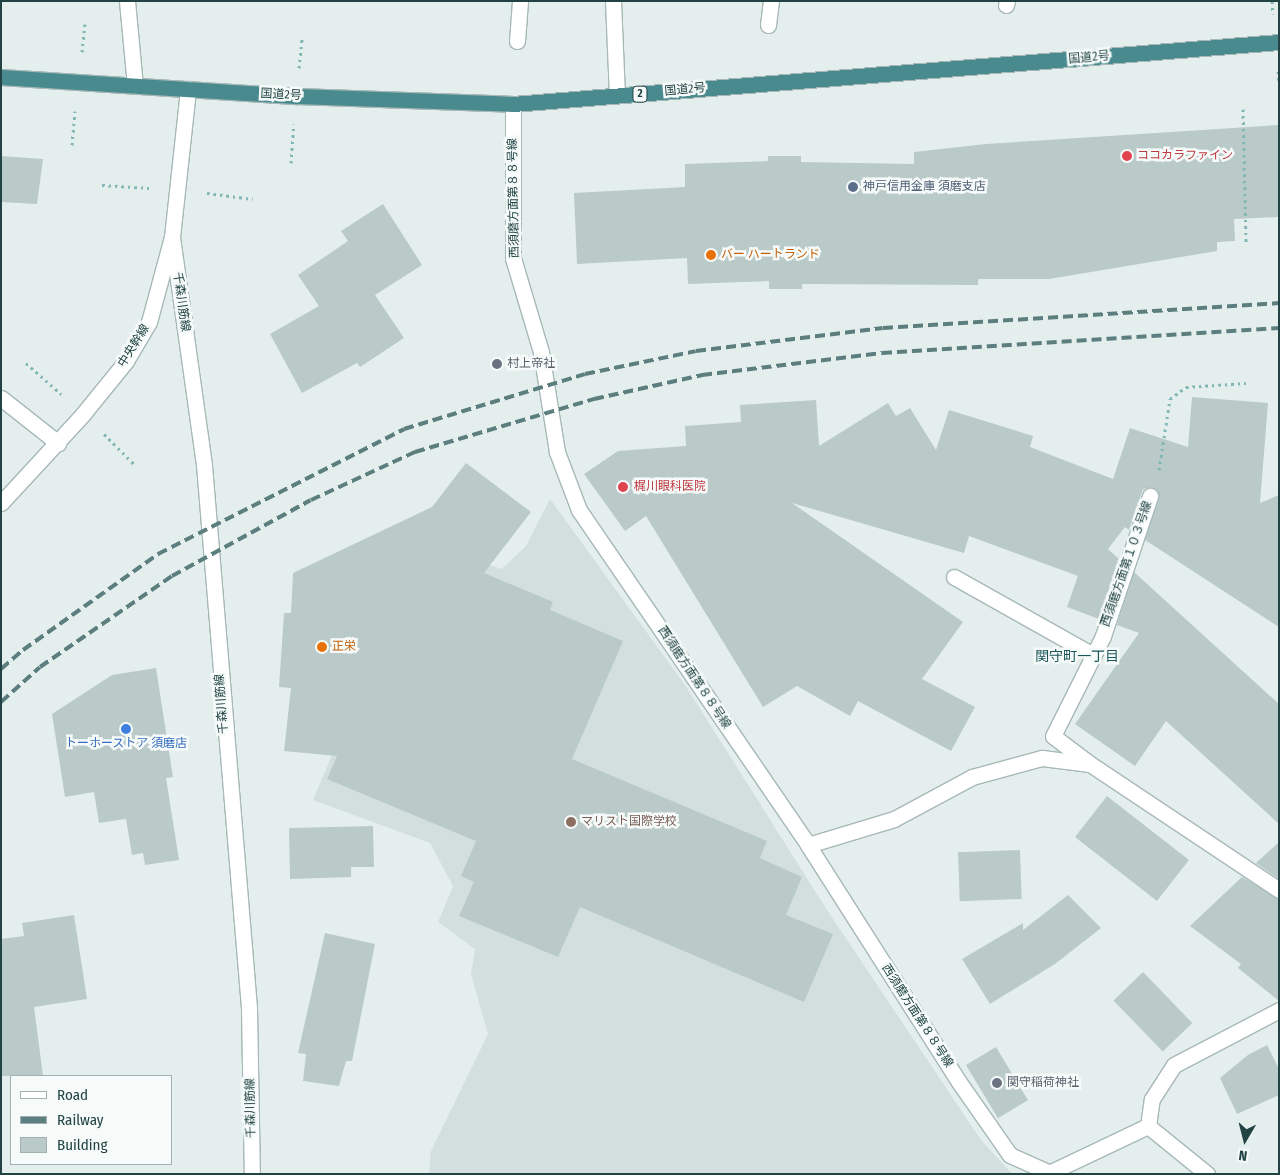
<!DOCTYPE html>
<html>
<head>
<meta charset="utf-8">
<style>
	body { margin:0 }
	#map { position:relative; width:1280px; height:1175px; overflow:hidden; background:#e4efed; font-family:"Fira Sans Condensed","Noto Sans JP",sans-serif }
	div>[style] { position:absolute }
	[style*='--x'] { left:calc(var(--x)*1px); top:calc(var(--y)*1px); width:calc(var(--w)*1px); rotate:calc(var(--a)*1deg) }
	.built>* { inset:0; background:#d2dfde }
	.building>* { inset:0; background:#b9cac8; transform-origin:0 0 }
	.path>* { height:3px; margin-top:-1.5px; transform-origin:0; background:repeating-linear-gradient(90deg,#82b6b5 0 2.5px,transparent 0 6.5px) }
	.roads { filter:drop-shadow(1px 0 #a6b8b7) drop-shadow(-1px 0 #a6b8b7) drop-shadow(0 1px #a6b8b7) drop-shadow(0 -1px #a6b8b7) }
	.service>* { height:15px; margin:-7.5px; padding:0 7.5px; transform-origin:7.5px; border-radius:7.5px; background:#fff }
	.minor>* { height:15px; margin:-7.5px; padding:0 7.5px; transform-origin:7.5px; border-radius:7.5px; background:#fff }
	.tertiary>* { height:15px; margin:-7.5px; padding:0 7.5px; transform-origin:7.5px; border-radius:7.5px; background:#fff }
	.trunk>* { height:15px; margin:-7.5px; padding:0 7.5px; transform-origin:7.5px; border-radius:7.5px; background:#488a8e }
	.rail>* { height:4px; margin-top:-2px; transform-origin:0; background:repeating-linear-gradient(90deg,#5c7e7f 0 10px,transparent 0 15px) }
	.dots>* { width:14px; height:14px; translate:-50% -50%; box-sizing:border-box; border:2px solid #f6fbfa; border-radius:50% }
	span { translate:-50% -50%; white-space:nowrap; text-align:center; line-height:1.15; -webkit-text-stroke:5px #f6fbfa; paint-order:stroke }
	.shield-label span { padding:1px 4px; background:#f6fbfa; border:1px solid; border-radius:4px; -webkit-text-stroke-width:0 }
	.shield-label { font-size:11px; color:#214343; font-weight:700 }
	.street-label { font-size:12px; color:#214343 }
	.health-label { font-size:12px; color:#be3a42 }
	.left { translate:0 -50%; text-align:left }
	.service-label { font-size:12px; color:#4e5e75 }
	.food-label { font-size:12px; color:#c56008 }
	.worship-label { font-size:12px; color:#5b616d }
	.shop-label { font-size:12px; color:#366cbe }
	.education-label { font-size:12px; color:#785e54 }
	.neighbourhood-label { font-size:14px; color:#1b5658 }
	.frame { position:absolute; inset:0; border:2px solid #214343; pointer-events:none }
	.legend { position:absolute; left:10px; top:1075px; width:162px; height:90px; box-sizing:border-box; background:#f6fbfa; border:1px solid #a1b1b1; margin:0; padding:6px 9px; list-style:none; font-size:15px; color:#214343 }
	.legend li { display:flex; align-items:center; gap:10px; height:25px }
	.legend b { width:25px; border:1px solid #a1b1b1 }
	.north { position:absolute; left:1220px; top:1115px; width:50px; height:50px; -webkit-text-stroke:4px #f6fbfa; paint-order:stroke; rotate:188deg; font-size:14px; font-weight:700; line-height:20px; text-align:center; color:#214343 }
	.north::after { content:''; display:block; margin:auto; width:18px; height:22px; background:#214343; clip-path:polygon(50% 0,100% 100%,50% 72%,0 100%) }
</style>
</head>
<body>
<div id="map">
	<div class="built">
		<div style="clip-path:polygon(550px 499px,685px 685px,829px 913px,981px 1140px,1012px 1174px,429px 1174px,431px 1151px,488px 1034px,471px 974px,475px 949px,438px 922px,453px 886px,430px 843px,313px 800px,421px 543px,502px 569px,526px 546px)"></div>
	</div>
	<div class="building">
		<div style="clip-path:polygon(1279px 125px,1279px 217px,1234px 219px,1235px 241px,1217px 242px,1217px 251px,1049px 279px,978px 279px,978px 285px,802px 284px,802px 289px,769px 289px,769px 281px,688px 284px,687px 258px,577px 264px,574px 193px,685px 187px,685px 164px,768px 161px,768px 156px,801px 156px,801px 162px,914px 164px,914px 152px,986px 144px)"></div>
		<div style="clip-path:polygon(1px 156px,43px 159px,37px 204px,1px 202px)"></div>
		<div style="clip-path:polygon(383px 204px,422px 265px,375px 295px,404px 338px,360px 367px,357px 363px,302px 393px,270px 334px,319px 306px,298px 275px,348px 241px,341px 231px)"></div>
		<div style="clip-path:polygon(1192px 397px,1268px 403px,1260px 503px,1279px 495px,1279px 627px,1145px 540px,1159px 498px,1157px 490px,1152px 487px,1143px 489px,1129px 530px,1125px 527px,1108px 549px,1119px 559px,1099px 619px,1067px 607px,1078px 576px,969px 536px,964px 553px,792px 503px,963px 622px,922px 679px,975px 707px,951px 751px,858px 701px,850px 716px,797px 686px,763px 707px,646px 516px,625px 531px,584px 474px,618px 451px,686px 446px,685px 426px,741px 422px,740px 405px,816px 400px,819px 446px,888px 403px,896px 416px,910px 408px,936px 450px,949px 410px,1033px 436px,1030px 447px,1113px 479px,1130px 428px,1188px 447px)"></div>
		<div style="clip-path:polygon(466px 463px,531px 512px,484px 573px,553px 602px,550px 610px,623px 641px,572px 759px,767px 841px,760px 858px,802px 877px,786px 915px,833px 934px,804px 1002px,580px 907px,558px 957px,459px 916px,474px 882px,461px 876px,476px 841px,327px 779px,337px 756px,284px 751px,291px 688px,279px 687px,284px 613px,291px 613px,293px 573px,432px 507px)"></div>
		<div style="clip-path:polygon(1134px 572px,1279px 704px,1279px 824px,1166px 721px,1135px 766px,1075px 724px,1139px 633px,1117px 625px)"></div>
		<div style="clip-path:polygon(156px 668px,173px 777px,166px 778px,179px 860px,145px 865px,143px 853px,132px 855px,126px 819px,99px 823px,94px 792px,65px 797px,52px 714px,112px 675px)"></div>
		<div style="left:1107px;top:796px;width:104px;height:52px;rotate:38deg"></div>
		<div style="clip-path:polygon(373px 826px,374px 867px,351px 867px,351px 877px,290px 879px,289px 828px)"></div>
		<div style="clip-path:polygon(1279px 842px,1279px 879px,1256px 863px)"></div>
		<div style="left:1020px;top:850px;width:49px;height:62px;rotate:88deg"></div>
		<div style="clip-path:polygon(1242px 877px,1279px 899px,1279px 1001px,1238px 968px,1241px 964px,1190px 926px)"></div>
		<div style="clip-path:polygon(1068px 895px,1101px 928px,1055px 964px,990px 1004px,962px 959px,1023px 923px,1023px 930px)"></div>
		<div style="clip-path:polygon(74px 915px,87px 999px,34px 1007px,43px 1076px,1px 1076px,1px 939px,24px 936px,22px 923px)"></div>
		<div style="clip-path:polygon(325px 933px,375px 944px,352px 1061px,346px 1061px,339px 1086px,303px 1081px,306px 1054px,298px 1053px)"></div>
		<div style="left:1143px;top:972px;width:71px;height:41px;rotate:46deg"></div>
		<div style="clip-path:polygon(1267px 1045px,1279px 1069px,1279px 1095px,1237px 1114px,1220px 1078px,1248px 1055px)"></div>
		<div style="left:996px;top:1047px;width:62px;height:35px;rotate:59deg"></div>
	</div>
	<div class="path">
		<div style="--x:1272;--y:1;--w:13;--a:86"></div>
		<div style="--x:82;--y:52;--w:28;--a:-84"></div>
		<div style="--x:299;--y:68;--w:31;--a:-84"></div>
		<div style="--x:1278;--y:71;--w:11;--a:85"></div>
		<div style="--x:1243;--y:109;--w:134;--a:88.7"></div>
		<div style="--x:72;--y:145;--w:34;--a:-85"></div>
		<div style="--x:291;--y:163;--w:39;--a:-86"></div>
		<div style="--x:102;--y:185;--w:47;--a:3.7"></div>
		<div style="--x:207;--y:193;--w:46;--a:7.4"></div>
		<div style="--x:26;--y:363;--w:47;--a:41.5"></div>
		<div style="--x:104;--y:434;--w:44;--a:45"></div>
		<div style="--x:1159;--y:470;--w:72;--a:-81.2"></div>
		<div style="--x:1170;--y:399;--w:20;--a:-37"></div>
		<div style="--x:1186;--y:387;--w:60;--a:-3.8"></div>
	</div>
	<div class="roads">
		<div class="service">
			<div style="--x:1006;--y:5;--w:4;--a:-76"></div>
			<div style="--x:768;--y:25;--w:24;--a:-83"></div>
			<div style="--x:517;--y:41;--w:40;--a:-85.7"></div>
			<div style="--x:954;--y:577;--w:159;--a:29.3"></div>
			<div style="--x:1090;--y:764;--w:46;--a:-142.9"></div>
			<div style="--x:1053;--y:736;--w:112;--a:-63.4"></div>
			<div style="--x:1103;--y:636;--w:148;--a:-71.4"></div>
		</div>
		<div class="minor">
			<div style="--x:127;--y:1;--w:85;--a:84.6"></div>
			<div style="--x:613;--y:1;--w:94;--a:87.6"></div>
			<div style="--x:513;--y:104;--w:154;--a:90"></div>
			<div style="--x:513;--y:258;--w:98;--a:73.4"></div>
			<div style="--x:541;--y:352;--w:101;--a:80.9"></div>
			<div style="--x:557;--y:452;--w:62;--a:69.2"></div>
			<div style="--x:579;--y:510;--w:406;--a:55.6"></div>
			<div style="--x:808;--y:845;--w:281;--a:57.5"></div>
			<div style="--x:959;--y:1082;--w:89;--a:55.1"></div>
			<div style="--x:1010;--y:1155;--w:46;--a:24.3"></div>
			<div style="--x:1;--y:398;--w:73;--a:38.3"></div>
			<div style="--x:808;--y:845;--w:90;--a:-16.8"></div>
			<div style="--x:894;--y:819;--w:89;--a:-28.3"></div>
			<div style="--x:972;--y:777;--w:73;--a:-15.2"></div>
			<div style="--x:1042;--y:758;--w:48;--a:7.1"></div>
			<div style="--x:1090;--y:764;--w:227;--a:33.7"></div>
			<div style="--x:1148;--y:1126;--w:27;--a:-82"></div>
			<div style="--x:1152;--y:1099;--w:40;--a:-57.1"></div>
			<div style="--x:1174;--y:1065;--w:119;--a:-27.6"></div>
			<div style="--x:1148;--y:1126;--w:76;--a:39.1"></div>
			<div style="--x:1051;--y:1172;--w:107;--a:-25.4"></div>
		</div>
		<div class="tertiary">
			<div style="--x:172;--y:237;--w:230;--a:82"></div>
			<div style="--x:204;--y:465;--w:545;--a:85.26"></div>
			<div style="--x:249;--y:1008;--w:166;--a:89"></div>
			<div style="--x:1;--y:503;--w:121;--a:-47.3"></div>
			<div style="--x:83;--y:414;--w:68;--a:-50.9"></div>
			<div style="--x:126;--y:361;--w:45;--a:-59.5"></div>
			<div style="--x:149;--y:322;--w:88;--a:-74.9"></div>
			<div style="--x:172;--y:237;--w:149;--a:-83.8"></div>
		</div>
		<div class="trunk">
			<div style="--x:1;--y:77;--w:297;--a:3.7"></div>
			<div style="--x:297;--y:96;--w:216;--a:2.1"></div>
			<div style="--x:513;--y:104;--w:769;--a:-4.63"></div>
		</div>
	</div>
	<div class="rail">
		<div style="--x:1;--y:669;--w:29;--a:-41"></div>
		<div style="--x:23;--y:650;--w:166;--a:-35.4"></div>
		<div style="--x:158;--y:554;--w:276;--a:-26.9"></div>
		<div style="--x:404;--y:429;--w:189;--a:-16.9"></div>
		<div style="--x:585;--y:374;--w:113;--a:-11.7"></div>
		<div style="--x:696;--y:351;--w:188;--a:-7"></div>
		<div style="--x:883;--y:328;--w:397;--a:-3.6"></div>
		<div style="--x:1;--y:702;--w:52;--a:-41.9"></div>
		<div style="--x:40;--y:667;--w:160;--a:-34.6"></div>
		<div style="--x:172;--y:576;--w:158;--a:-28.7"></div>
		<div style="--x:311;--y:500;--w:115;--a:-24.8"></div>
		<div style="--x:415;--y:452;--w:187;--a:-16.5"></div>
		<div style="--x:594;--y:399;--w:111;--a:-12.5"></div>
		<div style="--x:702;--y:375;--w:181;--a:-7"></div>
		<div style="--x:882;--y:353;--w:398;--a:-3.6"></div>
	</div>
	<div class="dots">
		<div style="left:1127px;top:156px;background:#e0444e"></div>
		<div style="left:853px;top:187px;background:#5c6f8a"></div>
		<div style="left:711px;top:255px;background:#e8710a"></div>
		<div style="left:497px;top:364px;background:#6b7280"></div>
		<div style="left:623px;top:487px;background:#e0444e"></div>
		<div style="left:322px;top:647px;background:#e8710a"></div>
		<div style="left:126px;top:729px;background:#3f7fe0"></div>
		<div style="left:571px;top:822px;background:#8d6e63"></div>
		<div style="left:997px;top:1083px;background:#6b7280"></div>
	</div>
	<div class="shield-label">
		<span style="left:640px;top:94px">2</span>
	</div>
	<div class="street-label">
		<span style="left:1089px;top:58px;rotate:-5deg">国道2号</span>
		<span style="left:685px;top:90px;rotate:-5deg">国道2号</span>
		<span style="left:281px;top:95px;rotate:3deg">国道2号</span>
		<span style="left:514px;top:198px;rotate:-91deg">西須磨方面第８８号線</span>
		<span style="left:181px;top:302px;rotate:82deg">千森川筋線</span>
		<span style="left:134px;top:346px;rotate:-58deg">中央幹線</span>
		<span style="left:1127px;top:564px;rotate:-71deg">西須磨方面第１０３号線</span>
		<span style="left:694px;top:678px;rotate:56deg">西須磨方面第８８号線</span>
		<span style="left:222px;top:704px;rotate:-94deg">千森川筋線</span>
		<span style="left:917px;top:1016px;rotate:57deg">西須磨方面第８８号線</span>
		<span style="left:251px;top:1108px;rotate:-91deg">千森川筋線</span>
	</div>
	<div class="health-label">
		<span class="left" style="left:1137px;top:156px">ココカラファイン</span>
		<span class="left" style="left:634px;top:487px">梶川眼科医院</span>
	</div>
	<div class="service-label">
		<span class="left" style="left:863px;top:187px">神戸信用金庫 須磨支店</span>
	</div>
	<div class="food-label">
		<span class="left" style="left:721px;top:255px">バー ハートランド</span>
		<span class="left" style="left:332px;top:647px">正栄</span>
	</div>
	<div class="worship-label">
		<span class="left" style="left:507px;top:364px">村上帝社</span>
		<span class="left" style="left:1007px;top:1083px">関守稲荷神社</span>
	</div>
	<div class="shop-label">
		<span style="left:126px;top:744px">トーホーストア 須磨店</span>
	</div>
	<div class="education-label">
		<span class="left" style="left:581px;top:822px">マリスト国際学校</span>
	</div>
	<div class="neighbourhood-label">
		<span style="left:1077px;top:657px">関守町一丁目</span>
	</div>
	<div class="frame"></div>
	<ul class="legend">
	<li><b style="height:6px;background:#fff"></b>Road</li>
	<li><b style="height:6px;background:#5c7e7f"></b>Railway</li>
	<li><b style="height:14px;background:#b9cac8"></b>Building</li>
	</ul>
	<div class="north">N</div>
</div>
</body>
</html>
